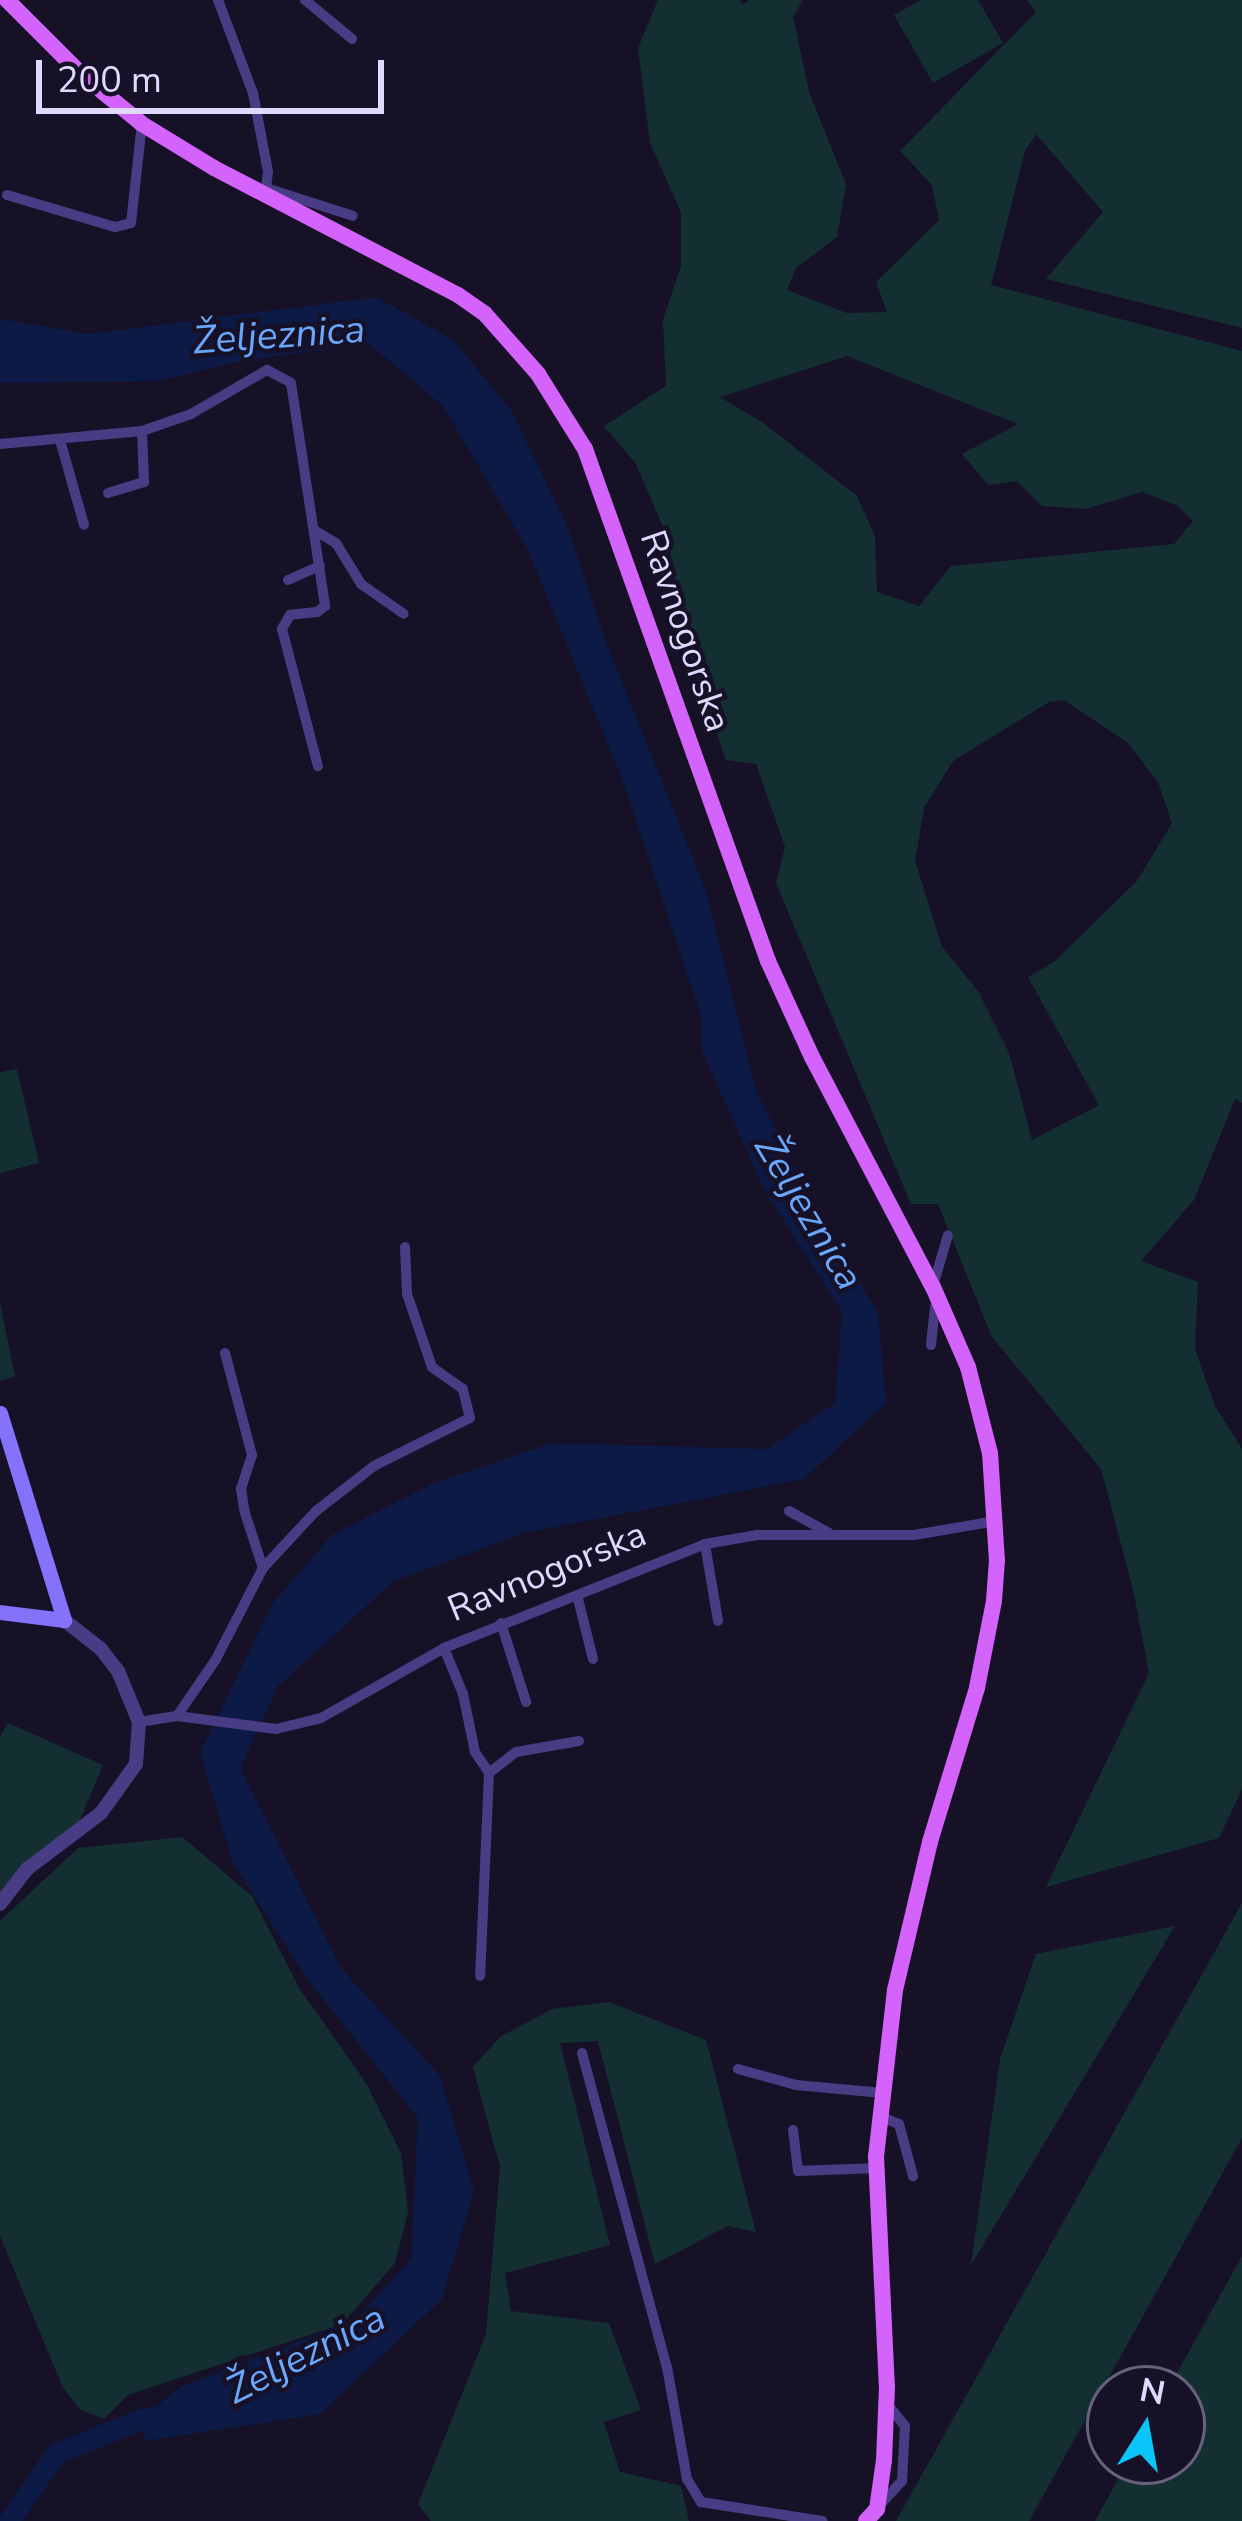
<!DOCTYPE html>
<html>
<head>
<meta charset="utf-8">
<style>
	body { margin:0 }
	#map { position:relative; width:1242px; height:2521px; overflow:hidden; background:#171128; font-family:"Nunito Sans",sans-serif }
	div>[style] { position:absolute }
	[style*='--x'] { left:calc(var(--x)*1px); top:calc(var(--y)*1px); width:calc(var(--w)*1px); rotate:calc(var(--a)*1deg) }
	.green>* { inset:0; background:#142f32 }
	.water>* { inset:0; background:#0c1a45 }
	.river>* { height:21px; margin:-10.5px; padding:0 10.5px; transform-origin:10.5px; border-radius:10.5px; background:#0c1a45 }
	.minor>* { height:10px; margin:-5px; padding:0 5px; transform-origin:5px; border-radius:5px; background:#483d85 }
	.tertiary>* { height:14px; margin:-7px; padding:0 7px; transform-origin:7px; border-radius:7px; background:#483d85 }
	.secondary>* { height:15px; margin:-7.5px; padding:0 7.5px; transform-origin:7.5px; border-radius:7.5px; background:#8572fb }
	.primary>* { height:16px; margin:-8px; padding:0 8px; transform-origin:8px; border-radius:8px; background:#d363fb }
	span { translate:-50% -50%; white-space:nowrap; text-align:center; line-height:1.15; -webkit-text-stroke:9px #171128; paint-order:stroke }
	.street-label { font-size:36px; color:#e1d8fe }
	.water-label { font-size:39px; color:#69a7fb; font-style:italic }
	.north { position:absolute; left:1086px; top:2365px; width:120px; height:120px; box-sizing:border-box; background:#171128; border:3px solid #68617e; border-radius:50%; rotate:11deg; font-size:33px; font-weight:700; line-height:48px; text-align:center; color:#e1d8fe }
	.north::after { content:''; display:block; margin:auto; width:42px; height:54px; background:#0ac5f8; clip-path:polygon(50% 0,100% 100%,50% 72%,0 100%) }
	.scale { position:absolute; left:36px; top:60px; width:348px; height:54px; box-sizing:border-box; border:6px solid #e1d8fe; border-top:0; padding-left:15px; font-size:36px; line-height:42px; white-space:nowrap; color:#e1d8fe; -webkit-text-stroke:9px #171128; paint-order:stroke }
</style>
</head>
<body>
<div id="map">
	<div class="green">
		<div style="clip-path:polygon(evenodd,658px 0,740px 0,743px 5px,749px 0,803px 0,793px 17px,809px 92px,846px 184px,837px 237px,796px 268px,787px 290px,847px 313px,887px 312px,876px 282px,939px 220px,932px 185px,900px 151px,1036px 12px,1027px 0,1242px 0,1242px 328px,1046px 279px,1103px 212px,1036px 134px,1025px 151px,991px 285px,1242px 351px,1242px 1103px,1235px 1099px,1194px 1200px,1141px 1261px,1198px 1282px,1195px 1349px,1215px 1406px,1242px 1449px,1242px 1789px,1219px 1838px,1046px 1887px,1149px 1673px,1133px 1589px,1101px 1469px,992px 1337px,938px 1204px,911px 1204px,776px 883px,785px 847px,756px 764px,726px 760px,689px 652px,667px 536px,636px 464px,604px 426px,666px 386px,663px 320px,681px 266px,681px 212px,650px 143px,638px 48px,658px 0,847px 356px,1018px 424px,962px 454px,988px 485px,1017px 481px,1042px 506px,1086px 509px,1142px 492px,1178px 506px,1193px 521px,1174px 544px,951px 566px,919px 606px,877px 592px,875px 536px,857px 496px,762px 422px,720px 397px,847px 356px,658px 0,1064px 700px,1128px 743px,1158px 782px,1172px 823px,1137px 881px,1054px 962px,1028px 977px,1099px 1105px,1032px 1140px,1009px 1053px,978px 991px,942px 947px,915px 861px,924px 808px,953px 761px,1049px 702px,1064px 700px)"></div>
		<div style="clip-path:polygon(921px 0,978px 0,1003px 43px,933px 83px,894px 15px)"></div>
		<div style="clip-path:polygon(17px 1069px,39px 1163px,0 1173px,0 1072px)"></div>
		<div style="clip-path:polygon(0 1303px,15px 1376px,0 1381px)"></div>
		<div style="clip-path:polygon(8px 1723px,103px 1765px,79px 1822px,0 1897px,0 1737px)"></div>
		<div style="clip-path:polygon(182px 1837px,252px 1896px,299px 1988px,366px 2083px,401px 2153px,408px 2212px,395px 2263px,342px 2324px,128px 2395px,104px 2419px,81px 2410px,63px 2388px,0 2236px,0 1921px,78px 1848px)"></div>
		<div style="clip-path:polygon(1242px 1903px,1242px 2138px,1029px 2521px,896px 2521px)"></div>
		<div style="clip-path:polygon(1175px 1926px,971px 2265px,1000px 2059px,1036px 1954px)"></div>
		<div style="clip-path:polygon(609px 2002px,706px 2040px,756px 2232px,728px 2226px,655px 2264px,598px 2041px,560px 2043px,610px 2245px,505px 2273px,511px 2311px,609px 2323px,641px 2410px,604px 2422px,620px 2472px,681px 2486px,689px 2521px,431px 2521px,418px 2504px,486px 2334px,500px 2167px,473px 2067px,500px 2037px,552px 2009px)"></div>
		<div style="clip-path:polygon(1242px 2256px,1242px 2521px,1095px 2521px,1128px 2461px,1182px 2461px,1182px 2389px,1168px 2389px)"></div>
	</div>
	<div class="water">
		<div style="clip-path:polygon(377px 297px,453px 340px,511px 410px,568px 528px,605px 640px,706px 891px,756px 1090px,822px 1222px,878px 1313px,886px 1403px,804px 1479px,524px 1533px,394px 1581px,278px 1686px,240px 1768px,341px 1968px,440px 2076px,474px 2191px,442px 2299px,320px 2414px,145px 2441px,141px 2419px,180px 2387px,356px 2319px,411px 2259px,418px 2118px,308px 1980px,233px 1863px,200px 1753px,273px 1603px,332px 1535px,434px 1483px,551px 1443px,767px 1449px,835px 1403px,842px 1312px,765px 1191px,702px 1051px,701px 1016px,623px 781px,527px 548px,442px 405px,368px 343px,241px 361px,158px 381px,0 383px,0 319px,88px 334px)"></div>
	</div>
	<div class="river">
		<div style="--x:9;--y:2521;--w:81;--a:-55.5"></div>
		<div style="--x:55;--y:2454;--w:93;--a:-22.1"></div>
		<div style="--x:141;--y:2419;--w:29;--a:-10"></div>
	</div>
	<div class="minor">
		<div style="--x:218;--y:0;--w:99;--a:69.4"></div>
		<div style="--x:253;--y:93;--w:80;--a:79.2"></div>
		<div style="--x:268;--y:172;--w:23;--a:97"></div>
		<div style="--x:305;--y:0;--w:61;--a:39.7"></div>
		<div style="--x:266;--y:188;--w:91;--a:17.8"></div>
		<div style="--x:7;--y:195;--w:113;--a:16.5"></div>
		<div style="--x:115;--y:227;--w:16;--a:-14"></div>
		<div style="--x:131;--y:223;--w:100;--a:-83.7"></div>
		<div style="--x:60;--y:440;--w:88;--a:74.2"></div>
		<div style="--x:0;--y:444;--w:143;--a:-5.2"></div>
		<div style="--x:142;--y:431;--w:52;--a:-19.1"></div>
		<div style="--x:191;--y:414;--w:88;--a:-30.1"></div>
		<div style="--x:267;--y:370;--w:27;--a:28"></div>
		<div style="--x:291;--y:383;--w:226;--a:81.3"></div>
		<div style="--x:325;--y:606;--w:10;--a:143"></div>
		<div style="--x:317;--y:612;--w:27;--a:174"></div>
		<div style="--x:290;--y:615;--w:16;--a:120"></div>
		<div style="--x:282;--y:629;--w:142;--a:75.3"></div>
		<div style="--x:108;--y:493;--w:38;--a:-17"></div>
		<div style="--x:144;--y:482;--w:51;--a:-92.2"></div>
		<div style="--x:314;--y:530;--w:26;--a:31"></div>
		<div style="--x:336;--y:543;--w:48;--a:58.6"></div>
		<div style="--x:361;--y:584;--w:52;--a:34.9"></div>
		<div style="--x:288;--y:580;--w:35;--a:-24"></div>
		<div style="--x:932;--y:1289;--w:56;--a:-73.5"></div>
		<div style="--x:931;--y:1345;--w:39;--a:-84"></div>
		<div style="--x:225;--y:1353;--w:106;--a:75.2"></div>
		<div style="--x:252;--y:1455;--w:36;--a:108"></div>
		<div style="--x:241;--y:1489;--w:24;--a:81"></div>
		<div style="--x:245;--y:1513;--w:58;--a:71.9"></div>
		<div style="--x:789;--y:1511;--w:46;--a:28.8"></div>
		<div style="--x:705;--y:1544;--w:78;--a:80.4"></div>
		<div style="--x:577;--y:1595;--w:66;--a:76"></div>
		<div style="--x:501;--y:1623;--w:83;--a:72.4"></div>
		<div style="--x:444;--y:1648;--w:50;--a:67.6"></div>
		<div style="--x:463;--y:1694;--w:59;--a:78.3"></div>
		<div style="--x:475;--y:1752;--w:25;--a:56"></div>
		<div style="--x:489;--y:1773;--w:203;--a:92.5"></div>
		<div style="--x:177;--y:1716;--w:69;--a:-55.6"></div>
		<div style="--x:216;--y:1659;--w:102;--a:-62.7"></div>
		<div style="--x:263;--y:1568;--w:78;--a:-47.1"></div>
		<div style="--x:316;--y:1511;--w:73;--a:-37.8"></div>
		<div style="--x:374;--y:1466;--w:107;--a:-26.6"></div>
		<div style="--x:470;--y:1418;--w:30;--a:-104"></div>
		<div style="--x:463;--y:1389;--w:38;--a:-145"></div>
		<div style="--x:432;--y:1367;--w:77;--a:-108.9"></div>
		<div style="--x:407;--y:1294;--w:47;--a:-92.4"></div>
		<div style="--x:139;--y:1722;--w:38;--a:-9"></div>
		<div style="--x:177;--y:1716;--w:100;--a:7.5"></div>
		<div style="--x:276;--y:1729;--w:46;--a:-13.7"></div>
		<div style="--x:321;--y:1718;--w:142;--a:-29.6"></div>
		<div style="--x:444;--y:1648;--w:281;--a:-21.7"></div>
		<div style="--x:705;--y:1544;--w:53;--a:-9.8"></div>
		<div style="--x:757;--y:1535;--w:157;--a:0"></div>
		<div style="--x:914;--y:1535;--w:83;--a:-9.7"></div>
		<div style="--x:489;--y:1773;--w:34;--a:-38"></div>
		<div style="--x:516;--y:1752;--w:64;--a:-9.9"></div>
		<div style="--x:582;--y:2053;--w:325;--a:74.9"></div>
		<div style="--x:667;--y:2367;--w:114;--a:79.9"></div>
		<div style="--x:687;--y:2479;--w:27;--a:59"></div>
		<div style="--x:701;--y:2502;--w:123;--a:8.9"></div>
		<div style="--x:738;--y:2069;--w:60;--a:15.4"></div>
		<div style="--x:796;--y:2085;--w:87;--a:5.3"></div>
		<div style="--x:881;--y:2117;--w:19;--a:21"></div>
		<div style="--x:899;--y:2124;--w:54;--a:74.9"></div>
		<div style="--x:793;--y:2130;--w:41;--a:83"></div>
		<div style="--x:798;--y:2171;--w:79;--a:-2.2"></div>
		<div style="--x:881;--y:2504;--w:31;--a:-48"></div>
		<div style="--x:902;--y:2481;--w:55;--a:-86.9"></div>
		<div style="--x:905;--y:2426;--w:27;--a:-129"></div>
	</div>
	<div class="tertiary">
		<div style="--x:0;--y:1904;--w:44;--a:-52.4"></div>
		<div style="--x:27;--y:1869;--w:93;--a:-37.1"></div>
		<div style="--x:101;--y:1813;--w:60;--a:-54.5"></div>
		<div style="--x:136;--y:1764;--w:42;--a:-85.9"></div>
		<div style="--x:139;--y:1722;--w:55;--a:-112.4"></div>
		<div style="--x:118;--y:1671;--w:28;--a:-128"></div>
		<div style="--x:101;--y:1649;--w:47;--a:-141.9"></div>
	</div>
	<div class="secondary">
		<div style="--x:0;--y:1413;--w:217;--a:72.8"></div>
		<div style="--x:64;--y:1620;--w:64;--a:-172.9"></div>
	</div>
	<div class="primary">
		<div style="--x:7;--y:0;--w:105;--a:45"></div>
		<div style="--x:81;--y:74;--w:79;--a:39.3"></div>
		<div style="--x:142;--y:124;--w:84;--a:31.4"></div>
		<div style="--x:214;--y:168;--w:275;--a:27.5"></div>
		<div style="--x:458;--y:295;--w:33;--a:35"></div>
		<div style="--x:485;--y:314;--w:80;--a:48.5"></div>
		<div style="--x:538;--y:374;--w:89;--a:57.9"></div>
		<div style="--x:585;--y:449;--w:544;--a:70.33"></div>
		<div style="--x:768;--y:961;--w:106;--a:65.4"></div>
		<div style="--x:812;--y:1057;--w:260;--a:62.3"></div>
		<div style="--x:933;--y:1287;--w:87;--a:66.4"></div>
		<div style="--x:968;--y:1367;--w:89;--a:75.7"></div>
		<div style="--x:990;--y:1453;--w:107;--a:86.3"></div>
		<div style="--x:997;--y:1560;--w:41;--a:94.2"></div>
		<div style="--x:994;--y:1601;--w:89;--a:101.1"></div>
		<div style="--x:977;--y:1688;--w:161;--a:107"></div>
		<div style="--x:930;--y:1842;--w:152;--a:103.3"></div>
		<div style="--x:895;--y:1990;--w:167;--a:96.5"></div>
		<div style="--x:876;--y:2156;--w:230;--a:87.3"></div>
		<div style="--x:887;--y:2386;--w:74;--a:92.3"></div>
		<div style="--x:884;--y:2460;--w:49;--a:98.1"></div>
		<div style="--x:877;--y:2509;--w:16;--a:133"></div>
	</div>
	<div class="street-label">
		<span style="left:685px;top:631px;rotate:71deg">Ravnogorska</span>
		<span style="left:547px;top:1572px;rotate:-22deg">Ravnogorska</span>
	</div>
	<div class="water-label">
		<span style="left:279px;top:336px;rotate:-4deg">Željeznica</span>
		<span style="left:808px;top:1213px;rotate:59deg">Željeznica</span>
		<span style="left:306px;top:2355px;rotate:-27deg">Željeznica</span>
	</div>
	<div class="north">N</div>
	<div class="scale">200 m</div>
</div>
</body>
</html>
